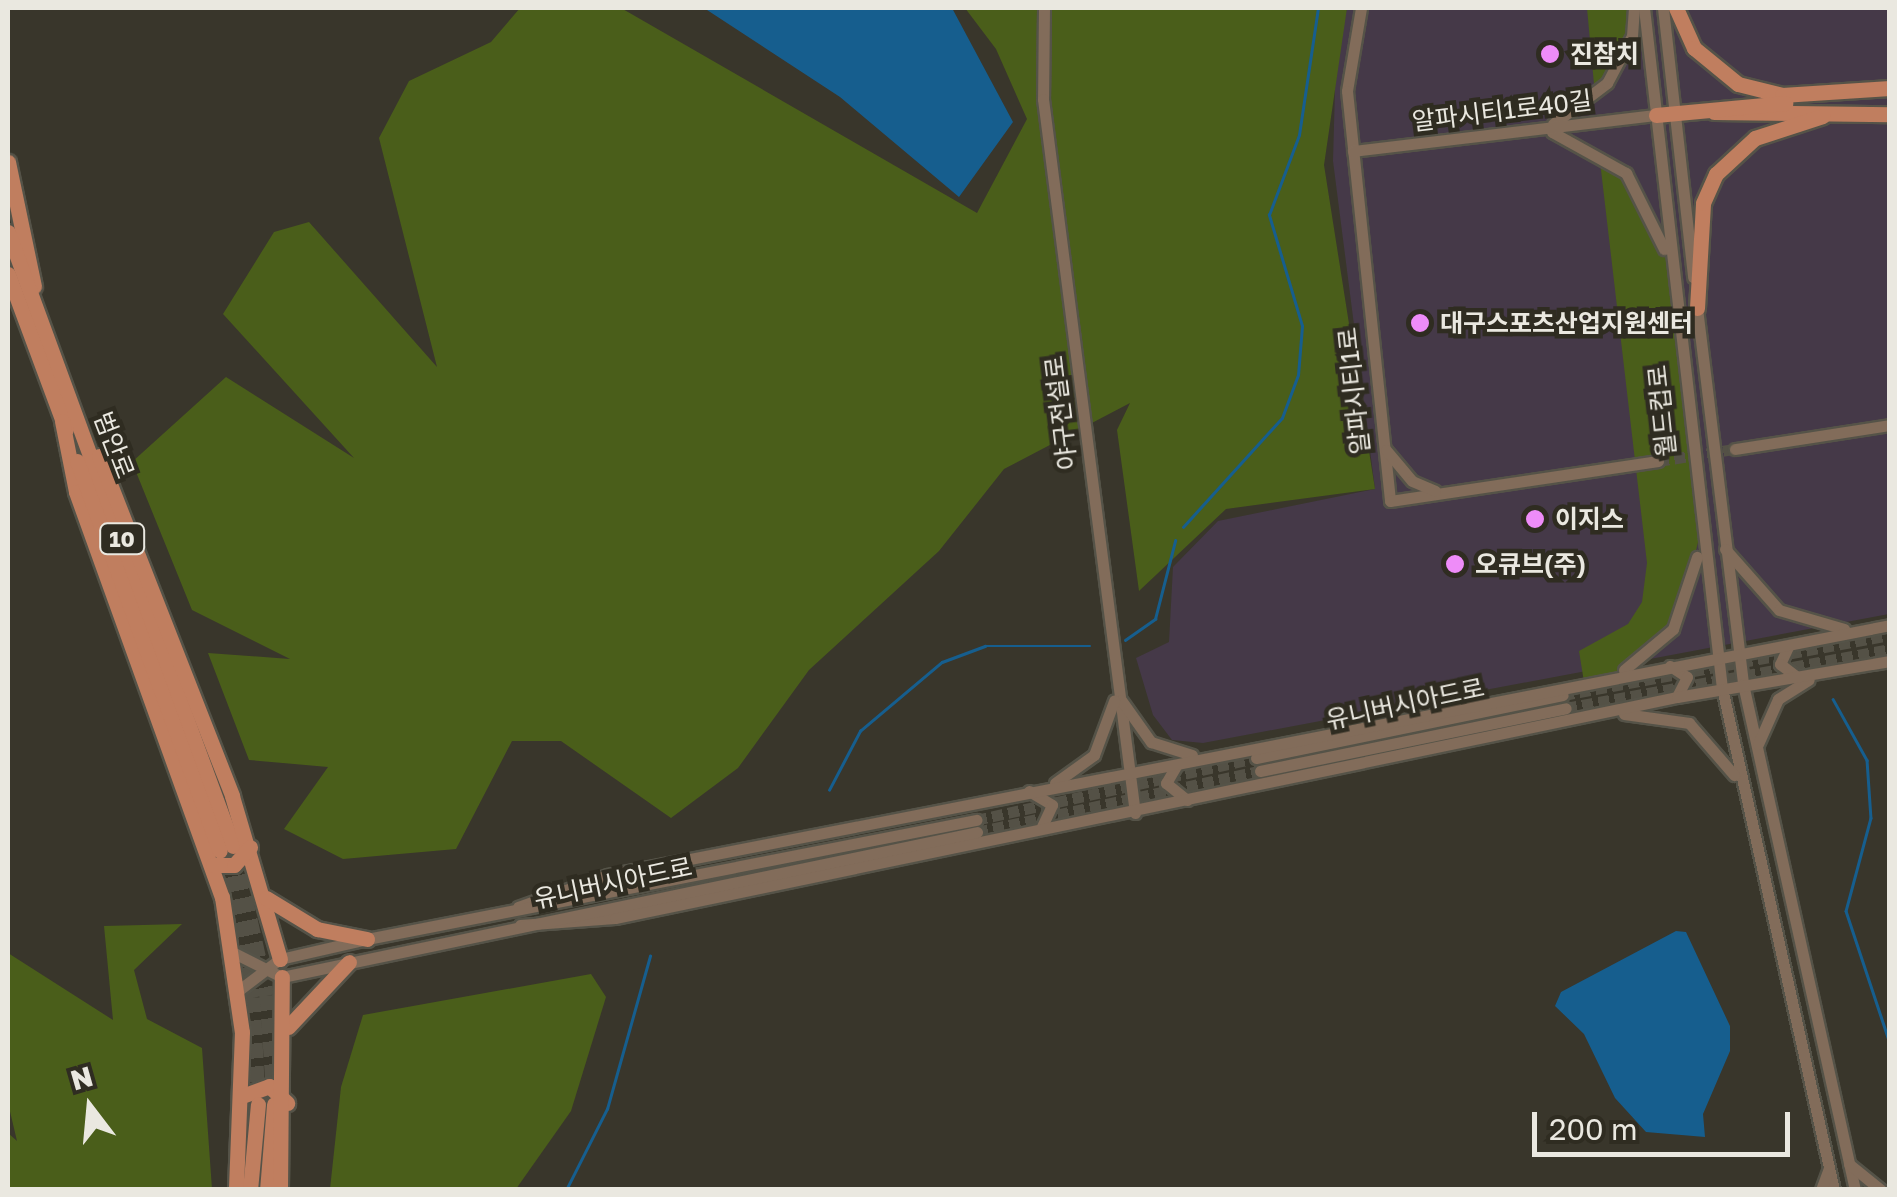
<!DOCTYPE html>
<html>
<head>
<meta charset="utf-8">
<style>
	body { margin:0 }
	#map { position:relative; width:1897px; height:1197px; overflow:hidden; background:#39362b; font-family:"Golos Text","Noto Sans KR",sans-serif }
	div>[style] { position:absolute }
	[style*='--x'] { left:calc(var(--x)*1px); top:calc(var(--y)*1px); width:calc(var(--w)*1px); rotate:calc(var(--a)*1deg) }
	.industrial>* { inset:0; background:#453948 }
	.green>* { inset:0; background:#4a5e1a }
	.water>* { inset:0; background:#165e8e }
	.stream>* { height:2.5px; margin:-1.25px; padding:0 1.25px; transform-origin:1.25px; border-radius:1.25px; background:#165e8e }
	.secondary-tunnel>* { height:11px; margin-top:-5.5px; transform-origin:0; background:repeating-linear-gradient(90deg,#545146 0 11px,transparent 0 16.5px) }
	.highway-tunnel>* { height:15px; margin-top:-7.5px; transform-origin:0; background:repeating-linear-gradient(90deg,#545146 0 15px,transparent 0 23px) }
	.roads { filter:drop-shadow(2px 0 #555348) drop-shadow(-2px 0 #555348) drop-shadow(0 2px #555348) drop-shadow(0 -2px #555348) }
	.secondary>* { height:11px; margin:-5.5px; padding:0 5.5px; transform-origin:5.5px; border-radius:5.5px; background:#826c5a }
	.highway>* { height:15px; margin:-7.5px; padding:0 7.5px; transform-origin:7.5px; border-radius:7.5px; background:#c07e5f }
	.dots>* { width:28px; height:28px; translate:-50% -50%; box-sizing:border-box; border:5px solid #2f2c21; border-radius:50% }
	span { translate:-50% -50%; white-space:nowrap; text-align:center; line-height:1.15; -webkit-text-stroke:9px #2f2c21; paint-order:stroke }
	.shield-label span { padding:2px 8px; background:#2f2c21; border:2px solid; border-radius:8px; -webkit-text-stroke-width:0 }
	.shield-label { font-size:22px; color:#eae8e0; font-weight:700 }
	.poi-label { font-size:25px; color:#eae8e0; font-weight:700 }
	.left { translate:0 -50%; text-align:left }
	.street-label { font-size:25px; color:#eae8e0 }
	.frame { position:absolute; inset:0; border:10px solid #eae8e0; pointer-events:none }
	.north { position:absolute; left:40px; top:1057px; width:100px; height:100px; -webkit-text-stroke:8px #2f2c21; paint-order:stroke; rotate:344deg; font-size:28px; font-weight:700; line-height:40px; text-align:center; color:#eae8e0 }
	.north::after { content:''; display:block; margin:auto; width:35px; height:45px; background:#eae8e0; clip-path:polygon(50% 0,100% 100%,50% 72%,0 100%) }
	.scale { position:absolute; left:1532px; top:1112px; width:258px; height:45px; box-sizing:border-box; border:5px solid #eae8e0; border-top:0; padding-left:12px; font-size:30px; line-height:35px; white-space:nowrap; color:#eae8e0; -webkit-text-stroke:8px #2f2c21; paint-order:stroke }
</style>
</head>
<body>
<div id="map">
	<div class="industrial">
		<div style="clip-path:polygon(1347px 8px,1889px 8px,1889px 614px,1203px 743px,1172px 740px,1153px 715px,1136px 658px,1169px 642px,1173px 567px,1218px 521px,1375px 489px,1333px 161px,1336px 53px)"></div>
	</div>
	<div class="green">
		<div style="clip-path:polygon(520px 8px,621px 8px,977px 213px,1027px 119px,996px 49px,965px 8px,1347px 8px,1324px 165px,1375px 489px,1226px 509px,1139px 591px,1117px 430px,1130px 403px,1004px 469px,939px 551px,809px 670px,738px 768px,671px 818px,561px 741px,512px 741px,456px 849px,343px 859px,284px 829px,328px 767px,249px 760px,208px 653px,290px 659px,192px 610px,132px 462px,226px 377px,354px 458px,223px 314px,274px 232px,309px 222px,437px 367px,379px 138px,409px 81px,491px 42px)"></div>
		<div style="clip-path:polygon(1587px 8px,1634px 8px,1632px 36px,1595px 95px)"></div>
		<div style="clip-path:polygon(1599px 153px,1642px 196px,1669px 261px,1699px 538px,1680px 618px,1621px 672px,1584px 682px,1579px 651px,1628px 624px,1642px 602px,1647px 563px)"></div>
		<div style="clip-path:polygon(182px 924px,134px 970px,147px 1019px,202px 1048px,212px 1189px,8px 1189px,8px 1133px,17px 1141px,8px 1103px,8px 953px,113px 1020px,104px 926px)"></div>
		<div style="clip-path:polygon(591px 974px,606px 997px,571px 1111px,516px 1189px,330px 1189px,341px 1087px,363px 1015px)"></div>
	</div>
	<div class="water">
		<div style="clip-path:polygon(704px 8px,952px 8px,1013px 122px,959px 197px,840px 97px)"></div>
		<div style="clip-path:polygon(1676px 931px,1686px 932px,1730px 1026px,1730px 1051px,1703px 1114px,1705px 1137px,1646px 1132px,1615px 1098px,1584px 1034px,1555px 1006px,1561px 992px)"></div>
	</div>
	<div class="stream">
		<div style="--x:1183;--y:527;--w:147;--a:-47.8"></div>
		<div style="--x:1282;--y:418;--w:46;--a:-69.6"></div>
		<div style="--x:1298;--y:375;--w:49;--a:-85.3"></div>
		<div style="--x:1302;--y:326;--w:116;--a:-106.6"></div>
		<div style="--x:1269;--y:215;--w:85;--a:-69.4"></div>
		<div style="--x:1299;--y:135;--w:128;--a:-81.5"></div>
		<div style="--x:1125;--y:640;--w:37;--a:-35"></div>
		<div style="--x:1155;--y:619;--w:81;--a:-75.6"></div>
		<div style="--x:1833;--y:699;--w:70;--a:60.9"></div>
		<div style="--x:1867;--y:760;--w:58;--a:86.1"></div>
		<div style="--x:1871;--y:818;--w:96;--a:105"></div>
		<div style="--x:1846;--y:911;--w:139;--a:71.6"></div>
		<div style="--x:829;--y:790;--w:67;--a:-62.3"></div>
		<div style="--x:860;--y:731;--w:107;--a:-40.1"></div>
		<div style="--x:942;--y:662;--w:46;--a:-20.4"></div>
		<div style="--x:985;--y:646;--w:105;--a:0"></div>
		<div style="--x:566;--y:1190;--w:91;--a:-63.2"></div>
		<div style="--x:607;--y:1109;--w:159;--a:-74.3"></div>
	</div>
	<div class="secondary-tunnel">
		<div style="--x:1658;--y:461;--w:78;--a:-8.9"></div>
		<div style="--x:1563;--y:695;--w:332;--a:-10.4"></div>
		<div style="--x:1566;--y:708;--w:329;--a:-10.3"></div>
		<div style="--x:976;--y:820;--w:287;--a:-12.5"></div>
		<div style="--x:977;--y:832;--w:289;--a:-12.2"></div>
	</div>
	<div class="highway-tunnel">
		<div style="--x:235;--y:852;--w:147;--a:77.4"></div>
		<div style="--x:267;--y:995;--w:105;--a:86.2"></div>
		<div style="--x:221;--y:855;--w:146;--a:77.3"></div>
		<div style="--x:253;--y:997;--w:106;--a:87.3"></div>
	</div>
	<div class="roads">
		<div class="secondary">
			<div style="--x:1044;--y:8;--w:91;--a:90.6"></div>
			<div style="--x:1043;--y:99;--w:720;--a:82.66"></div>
			<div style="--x:1361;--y:8;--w:84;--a:99.6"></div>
			<div style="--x:1347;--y:91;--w:412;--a:84"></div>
			<div style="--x:1390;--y:501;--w:271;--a:-8.5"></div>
			<div style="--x:1644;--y:8;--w:684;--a:83.46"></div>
			<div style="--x:1722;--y:688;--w:514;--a:77.42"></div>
			<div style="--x:1663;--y:8;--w:271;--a:83.6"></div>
			<div style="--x:1553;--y:124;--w:68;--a:-37.2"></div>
			<div style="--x:1607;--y:83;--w:53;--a:-62"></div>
			<div style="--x:1632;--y:36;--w:28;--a:-86"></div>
			<div style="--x:1552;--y:132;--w:85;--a:29"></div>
			<div style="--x:1626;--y:173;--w:85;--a:63.4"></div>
			<div style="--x:1353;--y:151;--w:305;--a:-6.8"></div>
			<div style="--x:1696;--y:300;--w:387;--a:83"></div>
			<div style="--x:1743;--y:684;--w:518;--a:77.52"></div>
			<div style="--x:1735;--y:449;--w:157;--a:-8.8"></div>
			<div style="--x:1386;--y:450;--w:40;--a:50"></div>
			<div style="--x:1412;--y:481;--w:25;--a:23"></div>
			<div style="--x:1725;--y:549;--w:81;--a:48.5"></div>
			<div style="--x:1779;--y:610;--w:68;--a:16.3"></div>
			<div style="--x:1788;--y:647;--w:19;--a:115"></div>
			<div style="--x:1780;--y:664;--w:20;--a:37"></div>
			<div style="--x:1670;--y:666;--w:20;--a:33"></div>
			<div style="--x:1687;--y:677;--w:22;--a:117"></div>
			<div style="--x:1624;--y:670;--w:64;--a:-39.9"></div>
			<div style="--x:1673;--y:629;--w:76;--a:-71.6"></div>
			<div style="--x:1121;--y:700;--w:52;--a:54.5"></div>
			<div style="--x:1151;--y:742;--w:43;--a:17.6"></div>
			<div style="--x:1624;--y:714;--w:66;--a:7.9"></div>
			<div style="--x:1689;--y:723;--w:69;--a:49.1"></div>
			<div style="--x:1758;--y:744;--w:49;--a:-66"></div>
			<div style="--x:1778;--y:699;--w:36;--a:-32"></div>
			<div style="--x:1256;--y:758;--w:313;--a:-11.6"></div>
			<div style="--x:1176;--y:766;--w:20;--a:120"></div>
			<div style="--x:1166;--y:783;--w:27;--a:39"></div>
			<div style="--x:1260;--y:771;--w:312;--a:-11.6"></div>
			<div style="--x:1055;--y:783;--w:48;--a:-35.7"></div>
			<div style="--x:1094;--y:755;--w:58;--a:-69.7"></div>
			<div style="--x:1029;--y:791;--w:27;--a:31"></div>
			<div style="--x:1052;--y:805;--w:26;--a:115"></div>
			<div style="--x:518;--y:907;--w:96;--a:-19.6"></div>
			<div style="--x:608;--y:875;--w:1306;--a:-11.03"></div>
			<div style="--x:520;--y:925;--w:95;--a:-4.2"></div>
			<div style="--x:615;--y:918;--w:1085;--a:-11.76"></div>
			<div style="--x:1677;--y:697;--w:216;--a:-9.6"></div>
			<div style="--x:232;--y:952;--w:56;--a:26.6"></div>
			<div style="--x:282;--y:977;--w:710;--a:-11.78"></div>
			<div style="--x:239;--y:990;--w:51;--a:-37.1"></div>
			<div style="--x:280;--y:959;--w:89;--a:-12.9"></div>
			<div style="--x:367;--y:939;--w:621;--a:-11.06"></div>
			<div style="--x:1849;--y:1164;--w:41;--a:39.1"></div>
			<div style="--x:1821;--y:1190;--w:23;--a:-70"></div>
		</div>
		<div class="highway">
			<div style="--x:1676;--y:8;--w:44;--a:65.8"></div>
			<div style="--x:1694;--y:48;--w:57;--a:39.3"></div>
			<div style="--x:1738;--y:84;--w:45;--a:14"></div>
			<div style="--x:1782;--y:95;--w:108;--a:-3.7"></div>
			<div style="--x:1714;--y:112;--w:176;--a:0.7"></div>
			<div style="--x:1656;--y:115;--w:130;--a:-5.3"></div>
			<div style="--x:8;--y:162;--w:127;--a:78.2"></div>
			<div style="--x:8;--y:232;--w:654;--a:69.87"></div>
			<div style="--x:8;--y:274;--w:166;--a:69.6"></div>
			<div style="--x:1697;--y:308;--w:105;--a:-86.7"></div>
			<div style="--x:1703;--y:203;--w:32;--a:-66"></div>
			<div style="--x:1716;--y:174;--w:53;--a:-42.7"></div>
			<div style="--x:1755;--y:138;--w:71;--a:-17.9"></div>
			<div style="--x:62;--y:421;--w:72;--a:78.8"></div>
			<div style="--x:76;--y:492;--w:431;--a:70.2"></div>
			<div style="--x:222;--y:897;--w:136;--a:81.6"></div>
			<div style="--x:242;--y:1032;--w:158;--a:92.2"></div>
			<div style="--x:99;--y:456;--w:365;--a:68.6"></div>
			<div style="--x:232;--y:796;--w:170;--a:73.6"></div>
			<div style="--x:77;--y:461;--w:415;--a:69.9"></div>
			<div style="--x:213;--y:865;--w:21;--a:0"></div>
			<div style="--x:234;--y:865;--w:24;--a:-48"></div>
			<div style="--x:266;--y:898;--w:60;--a:31.3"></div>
			<div style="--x:317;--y:929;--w:51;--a:11.3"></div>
			<div style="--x:288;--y:1027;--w:89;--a:-46.8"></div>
			<div style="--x:242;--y:1096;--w:29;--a:-20"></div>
			<div style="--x:269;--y:1086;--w:25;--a:43"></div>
			<div style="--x:250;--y:1190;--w:86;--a:-84.7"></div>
			<div style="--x:267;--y:1190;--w:86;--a:-85.3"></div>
			<div style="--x:280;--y:1190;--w:213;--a:-89.5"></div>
		</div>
	</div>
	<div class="dots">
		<div style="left:1550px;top:54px;background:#ee8cf8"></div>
		<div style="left:1420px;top:323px;background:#ee8cf8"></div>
		<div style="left:1535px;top:519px;background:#ee8cf8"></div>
		<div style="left:1455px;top:564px;background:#ee8cf8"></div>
	</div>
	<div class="shield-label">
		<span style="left:122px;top:539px">10</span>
	</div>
	<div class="poi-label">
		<span class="left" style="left:1570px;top:54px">진참치</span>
		<span class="left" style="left:1440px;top:323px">대구스포츠산업지원센터</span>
		<span class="left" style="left:1555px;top:519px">이지스</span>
		<span class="left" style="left:1475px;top:564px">오큐브(주)</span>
	</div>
	<div class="street-label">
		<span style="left:1502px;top:111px;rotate:-7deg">알파시티1로40길</span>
		<span style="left:1354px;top:391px;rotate:-96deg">알파시티1로</span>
		<span style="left:1662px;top:411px;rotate:-96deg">월드컵로</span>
		<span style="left:1061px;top:413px;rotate:-97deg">야구전설로</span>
		<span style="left:114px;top:445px;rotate:69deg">범안로</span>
		<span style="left:1405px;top:704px;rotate:-12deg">유니버시아드로</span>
		<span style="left:613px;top:883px;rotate:-12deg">유니버시아드로</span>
	</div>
	<div class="frame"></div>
	<div class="north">N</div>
	<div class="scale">200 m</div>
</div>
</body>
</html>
